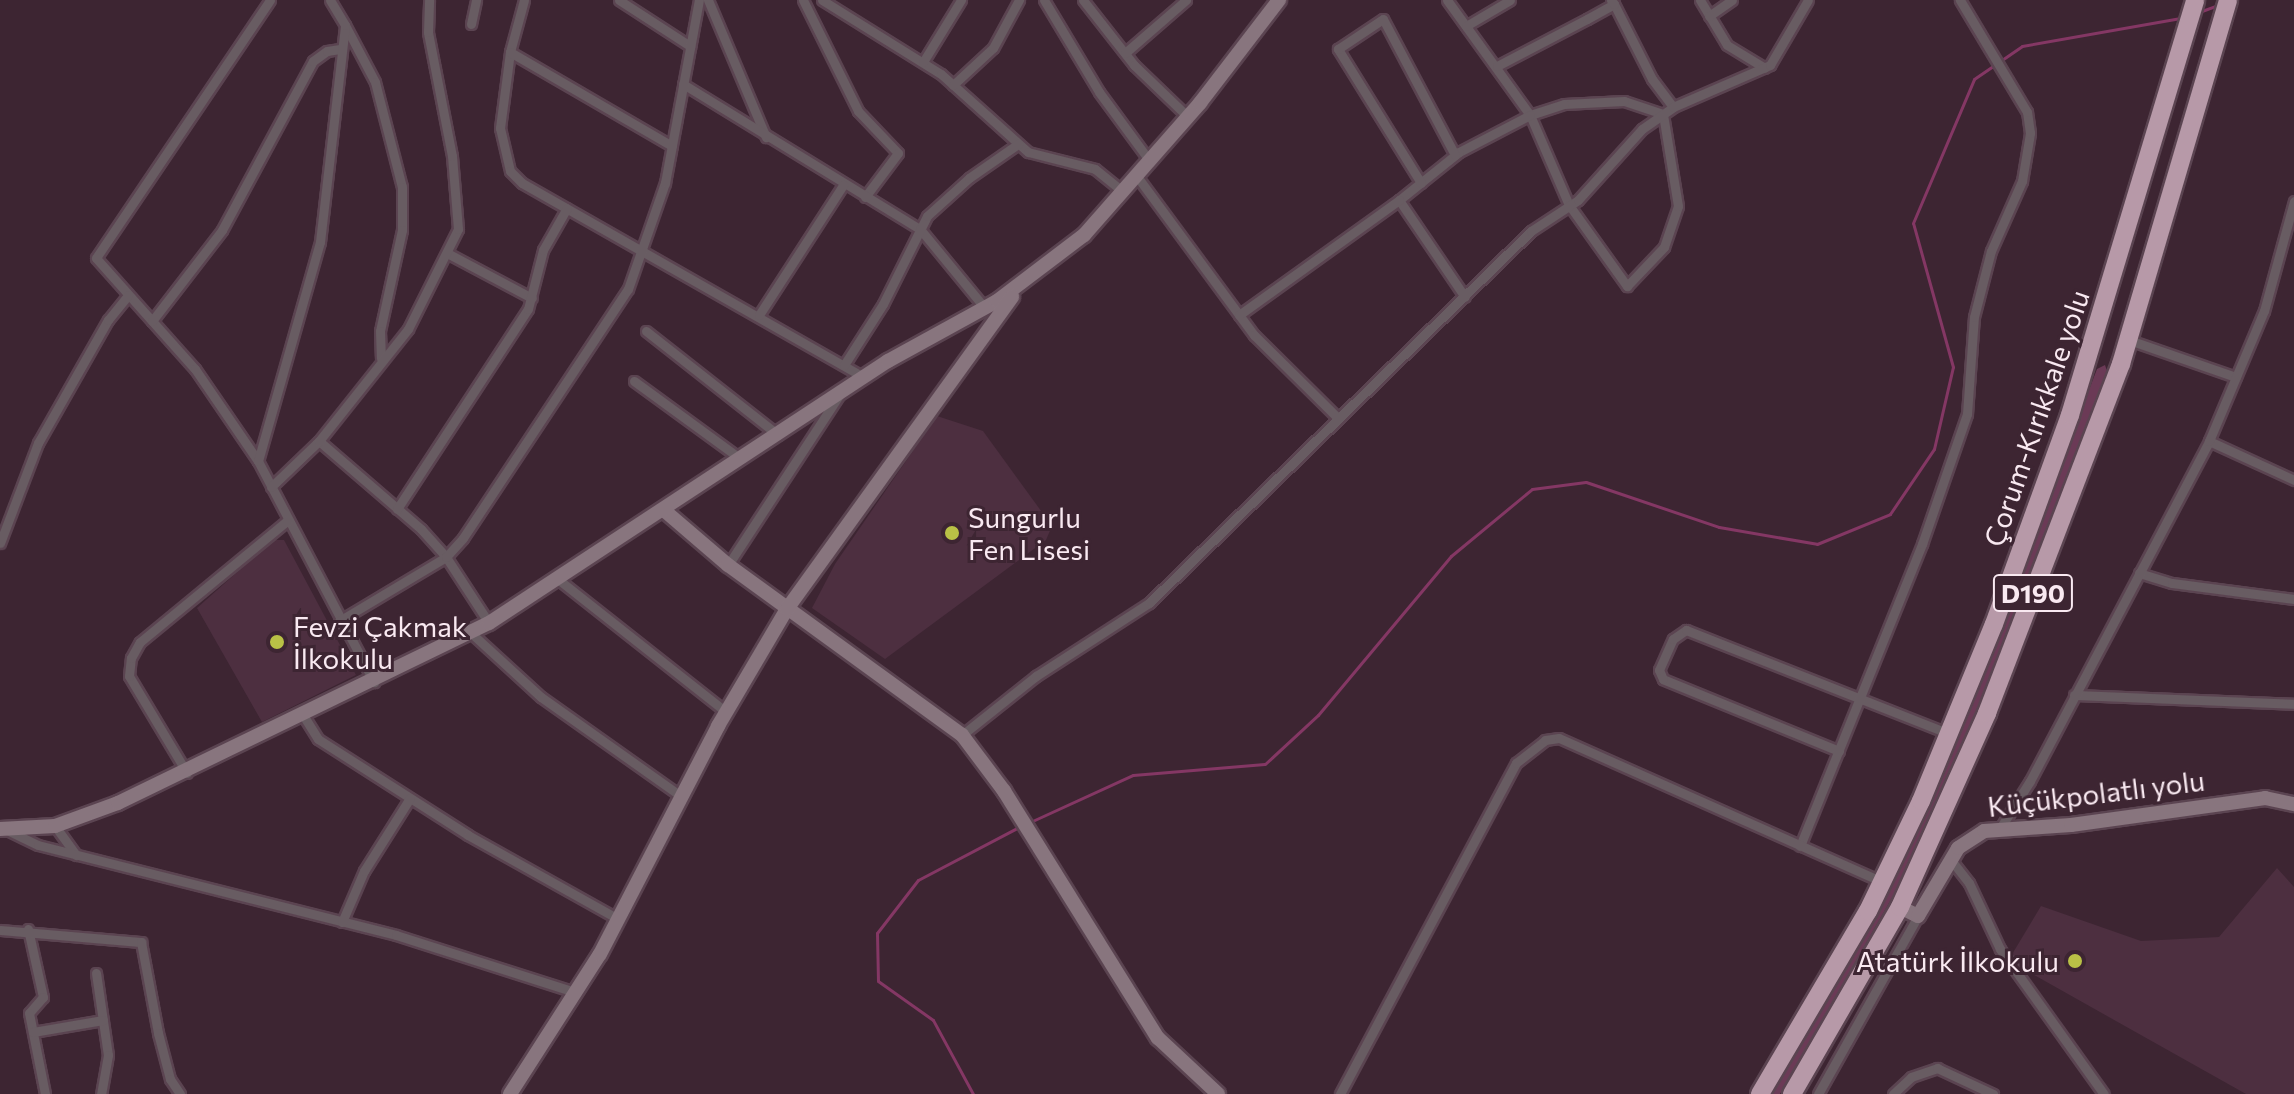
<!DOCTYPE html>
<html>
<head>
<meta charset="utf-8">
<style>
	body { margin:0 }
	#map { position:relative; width:2294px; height:1094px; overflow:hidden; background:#3d2532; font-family:Commissioner,sans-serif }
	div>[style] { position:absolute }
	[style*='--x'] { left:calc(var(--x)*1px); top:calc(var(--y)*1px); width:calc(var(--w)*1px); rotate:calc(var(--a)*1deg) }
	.built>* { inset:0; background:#4d2f40 }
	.green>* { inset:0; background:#6b3a56 }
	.stream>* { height:3px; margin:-1.5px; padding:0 1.5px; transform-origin:1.5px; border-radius:1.5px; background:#843764 }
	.roads { filter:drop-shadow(2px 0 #5b4451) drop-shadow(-2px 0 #5b4451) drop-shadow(0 2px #5b4451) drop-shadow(0 -2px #5b4451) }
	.street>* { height:9px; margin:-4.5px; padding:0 4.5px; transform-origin:4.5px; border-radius:4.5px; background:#685c62 }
	.secondary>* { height:14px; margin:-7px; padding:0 7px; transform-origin:7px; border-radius:7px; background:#88757e }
	.highway>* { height:18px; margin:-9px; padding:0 9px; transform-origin:9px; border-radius:9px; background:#b799a8 }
	.dots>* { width:22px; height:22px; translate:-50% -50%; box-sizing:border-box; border:4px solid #3d2532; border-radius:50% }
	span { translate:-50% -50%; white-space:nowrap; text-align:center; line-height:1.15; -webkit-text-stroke:6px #3d2532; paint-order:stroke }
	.shield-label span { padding:2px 6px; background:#3d2532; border:2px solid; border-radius:6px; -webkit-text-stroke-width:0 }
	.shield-label { font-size:26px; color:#f9e9f1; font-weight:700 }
	.street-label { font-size:28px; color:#f9e9f1 }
	.poi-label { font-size:28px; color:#f9e9f1 }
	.left { translate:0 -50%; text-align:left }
	.right { translate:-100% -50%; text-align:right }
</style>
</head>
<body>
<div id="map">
	<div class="built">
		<div style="clip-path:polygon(937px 416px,983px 431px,1052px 526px,1046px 540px,885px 659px,812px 608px,835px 564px)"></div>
		<div style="clip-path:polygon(273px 540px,284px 540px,356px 675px,262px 722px,197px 608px)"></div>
		<div style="clip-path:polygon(2277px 868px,2294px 887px,2294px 1094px,2246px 1094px,2018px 966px,2011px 956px,2041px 906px,2141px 941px,2219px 937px)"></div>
	</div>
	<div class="green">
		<div style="clip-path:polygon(2105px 365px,2109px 377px,1961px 754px,1909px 868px,1780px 1094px,1769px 1094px,1855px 950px,1936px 788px,2097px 369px)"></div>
	</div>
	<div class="stream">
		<div style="--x:2199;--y:12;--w:20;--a:-20"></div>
		<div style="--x:1028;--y:823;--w:115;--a:-24.6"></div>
		<div style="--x:1133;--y:775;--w:132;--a:-4.8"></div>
		<div style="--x:1265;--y:764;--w:72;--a:-42.8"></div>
		<div style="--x:1318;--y:715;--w:207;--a:-50.1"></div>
		<div style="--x:1451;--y:556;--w:105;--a:-39.6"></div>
		<div style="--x:1532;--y:489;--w:54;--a:-7.4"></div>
		<div style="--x:1586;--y:482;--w:140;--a:18.7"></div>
		<div style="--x:1719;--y:527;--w:99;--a:9.8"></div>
		<div style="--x:1817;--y:544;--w:79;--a:-22.3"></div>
		<div style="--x:1890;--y:514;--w:78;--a:-55.9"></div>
		<div style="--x:1934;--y:449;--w:84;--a:-77"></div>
		<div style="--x:1953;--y:367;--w:149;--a:-105.5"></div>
		<div style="--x:1913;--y:223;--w:156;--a:-67"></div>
		<div style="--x:1974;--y:79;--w:58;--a:-34.5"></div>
		<div style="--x:2022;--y:46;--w:161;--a:-10"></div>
		<div style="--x:973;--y:1094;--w:84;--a:-118.4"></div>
		<div style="--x:933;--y:1020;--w:67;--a:-144.7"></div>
		<div style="--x:878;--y:981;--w:48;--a:-91.2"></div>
		<div style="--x:877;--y:933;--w:67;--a:-52.3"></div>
		<div style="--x:918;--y:880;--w:116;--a:-27.7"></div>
	</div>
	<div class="roads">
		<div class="street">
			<div style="--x:270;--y:0;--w:311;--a:124"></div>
			<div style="--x:96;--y:258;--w:149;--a:48.3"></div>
			<div style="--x:195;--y:369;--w:112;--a:55.6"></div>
			<div style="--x:258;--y:461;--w:250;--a:62.3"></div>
			<div style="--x:524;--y:0;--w:54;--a:105.1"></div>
			<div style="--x:510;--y:52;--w:77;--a:97.5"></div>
			<div style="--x:500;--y:128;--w:44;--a:76.9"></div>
			<div style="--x:510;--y:171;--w:17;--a:45"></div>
			<div style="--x:522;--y:183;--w:393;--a:29.6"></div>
			<div style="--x:619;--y:0;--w:85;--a:32.9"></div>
			<div style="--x:708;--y:0;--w:149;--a:67.1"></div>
			<div style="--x:803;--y:0;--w:124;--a:63.6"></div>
			<div style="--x:858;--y:111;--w:58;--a:46.4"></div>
			<div style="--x:898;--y:153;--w:55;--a:126.9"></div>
			<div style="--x:822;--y:0;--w:140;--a:31.9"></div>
			<div style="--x:941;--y:74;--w:117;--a:41.9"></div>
			<div style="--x:1028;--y:152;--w:69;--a:14.2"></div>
			<div style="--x:1095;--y:169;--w:35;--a:39"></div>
			<div style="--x:1044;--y:0;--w:107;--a:59.1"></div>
			<div style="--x:1099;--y:92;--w:84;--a:53.7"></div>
			<div style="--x:1083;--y:0;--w:83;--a:51.9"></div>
			<div style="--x:1134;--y:65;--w:74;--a:43.9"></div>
			<div style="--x:1447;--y:0;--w:142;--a:54.2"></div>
			<div style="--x:1530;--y:115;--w:98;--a:66.6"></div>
			<div style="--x:1569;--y:205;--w:100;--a:54.4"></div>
			<div style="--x:1627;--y:286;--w:54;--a:-46.5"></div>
			<div style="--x:1664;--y:247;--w:43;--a:-71.1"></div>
			<div style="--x:1678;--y:206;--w:93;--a:-99.3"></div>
			<div style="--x:1663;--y:114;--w:41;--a:-161.6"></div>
			<div style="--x:1624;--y:101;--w:60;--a:177.1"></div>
			<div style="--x:1564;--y:104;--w:36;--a:162"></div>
			<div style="--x:1530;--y:115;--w:80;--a:152.5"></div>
			<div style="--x:1459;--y:152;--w:77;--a:141.3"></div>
			<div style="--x:1399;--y:200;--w:117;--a:55.8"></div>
			<div style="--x:1700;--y:0;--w:52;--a:59"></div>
			<div style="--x:1727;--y:45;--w:44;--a:31.2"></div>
			<div style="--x:1614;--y:4;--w:84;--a:63.1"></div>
			<div style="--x:1652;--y:79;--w:35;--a:53"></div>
			<div style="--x:1709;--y:16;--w:28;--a:-35"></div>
			<div style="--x:471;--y:24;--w:25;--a:-78"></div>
			<div style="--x:345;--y:25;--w:64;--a:62.2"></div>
			<div style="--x:375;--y:82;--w:108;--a:75.6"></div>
			<div style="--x:402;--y:187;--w:43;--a:90"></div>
			<div style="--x:402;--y:230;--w:103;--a:102.3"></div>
			<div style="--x:380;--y:331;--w:27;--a:88"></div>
			<div style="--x:1466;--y:26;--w:51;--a:-30.6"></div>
			<div style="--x:510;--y:52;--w:187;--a:30.1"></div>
			<div style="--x:1125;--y:53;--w:81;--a:-41"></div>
			<div style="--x:923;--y:62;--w:73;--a:-58.5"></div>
			<div style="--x:1497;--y:66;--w:102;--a:-27.6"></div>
			<div style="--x:1587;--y:19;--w:31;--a:-29"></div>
			<div style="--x:1614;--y:4;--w:5;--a:-127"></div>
			<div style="--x:683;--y:84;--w:278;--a:31.5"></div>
			<div style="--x:920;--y:229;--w:102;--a:50.6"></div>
			<div style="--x:953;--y:85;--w:54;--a:-42.8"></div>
			<div style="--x:993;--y:48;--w:55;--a:-61.6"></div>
			<div style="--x:1136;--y:175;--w:199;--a:53.6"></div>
			<div style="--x:1254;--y:335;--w:118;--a:44.7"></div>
			<div style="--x:1421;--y:183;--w:158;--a:-121.8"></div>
			<div style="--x:1338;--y:49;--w:54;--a:-33.7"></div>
			<div style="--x:1383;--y:19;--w:154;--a:62.1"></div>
			<div style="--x:447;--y:253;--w:96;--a:27.9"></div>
			<div style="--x:759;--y:315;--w:155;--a:-57.1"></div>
			<div style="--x:1239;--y:315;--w:197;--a:-35.7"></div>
			<div style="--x:152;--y:321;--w:115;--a:-52.4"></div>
			<div style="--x:222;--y:230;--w:192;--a:-61.7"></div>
			<div style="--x:313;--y:61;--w:17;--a:-36"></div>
			<div style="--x:327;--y:51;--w:13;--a:-9"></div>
			<div style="--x:646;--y:331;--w:168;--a:38.2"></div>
			<div style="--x:2129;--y:340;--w:113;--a:19.1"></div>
			<div style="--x:844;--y:365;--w:72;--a:-57.4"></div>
			<div style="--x:883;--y:304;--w:98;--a:-63.4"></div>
			<div style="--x:927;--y:216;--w:57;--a:-42.1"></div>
			<div style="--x:969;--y:178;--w:60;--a:-34.8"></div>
			<div style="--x:634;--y:381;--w:132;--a:36.1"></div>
			<div style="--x:319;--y:441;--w:135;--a:40.8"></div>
			<div style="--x:421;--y:529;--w:38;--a:48"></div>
			<div style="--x:446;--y:557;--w:79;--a:56.9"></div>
			<div style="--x:2209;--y:441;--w:94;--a:24.6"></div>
			<div style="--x:258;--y:461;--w:228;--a:-74.2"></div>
			<div style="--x:320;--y:242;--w:218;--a:-83.4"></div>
			<div style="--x:345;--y:25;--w:29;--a:-121"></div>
			<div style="--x:271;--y:487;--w:66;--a:-43.8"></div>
			<div style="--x:319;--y:441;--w:143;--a:-51.5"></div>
			<div style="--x:408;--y:329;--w:112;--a:-63.4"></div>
			<div style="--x:458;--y:229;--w:73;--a:-94.7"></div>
			<div style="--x:452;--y:156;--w:126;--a:-101"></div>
			<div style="--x:428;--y:32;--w:32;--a:-88"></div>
			<div style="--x:397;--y:509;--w:239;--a:-56.8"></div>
			<div style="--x:528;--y:309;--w:61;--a:-75.7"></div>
			<div style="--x:543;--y:250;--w:48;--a:-60.3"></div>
			<div style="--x:0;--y:543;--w:107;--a:-69.2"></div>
			<div style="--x:38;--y:443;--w:142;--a:-60.4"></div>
			<div style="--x:108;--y:320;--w:32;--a:-51"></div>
			<div style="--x:728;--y:565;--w:201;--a:-56.8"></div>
			<div style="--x:2139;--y:573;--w:34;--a:17"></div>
			<div style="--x:2172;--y:583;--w:123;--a:7.5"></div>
			<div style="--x:559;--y:580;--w:213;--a:38.3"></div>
			<div style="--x:339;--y:621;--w:125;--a:-30.9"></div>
			<div style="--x:446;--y:557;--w:25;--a:-48"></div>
			<div style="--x:463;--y:538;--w:299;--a:-56.5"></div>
			<div style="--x:628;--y:289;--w:112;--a:-70.8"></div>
			<div style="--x:665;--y:183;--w:186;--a:-79.5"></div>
			<div style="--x:470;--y:632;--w:96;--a:42.5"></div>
			<div style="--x:541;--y:697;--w:171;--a:35.3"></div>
			<div style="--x:2074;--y:695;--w:220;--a:2.3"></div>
			<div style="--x:303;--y:715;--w:28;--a:58"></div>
			<div style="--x:318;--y:739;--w:178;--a:32.6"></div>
			<div style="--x:468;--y:835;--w:172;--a:29.2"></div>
			<div style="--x:962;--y:735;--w:95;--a:-38.6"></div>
			<div style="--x:1036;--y:676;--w:135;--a:-32.9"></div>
			<div style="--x:1149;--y:603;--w:533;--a:-44.24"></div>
			<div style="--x:1531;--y:231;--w:56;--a:-33.4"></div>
			<div style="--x:1578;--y:200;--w:96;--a:-48"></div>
			<div style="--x:1642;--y:129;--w:38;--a:-35"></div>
			<div style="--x:1673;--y:107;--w:106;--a:-23.4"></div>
			<div style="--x:1770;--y:65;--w:75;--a:-59.7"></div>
			<div style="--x:1839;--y:751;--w:190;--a:-157.8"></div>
			<div style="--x:1663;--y:679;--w:10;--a:-114"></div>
			<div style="--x:1659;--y:670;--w:34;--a:-66"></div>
			<div style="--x:1673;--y:639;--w:16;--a:-35"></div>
			<div style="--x:1686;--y:630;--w:284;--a:21.5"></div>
			<div style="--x:187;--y:773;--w:113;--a:-120.9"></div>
			<div style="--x:129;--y:676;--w:18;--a:-84"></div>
			<div style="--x:131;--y:658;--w:18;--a:-61"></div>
			<div style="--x:140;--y:642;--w:192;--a:-39.5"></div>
			<div style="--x:55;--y:826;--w:36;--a:54"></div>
			<div style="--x:1999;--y:830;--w:58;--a:-57.7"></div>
			<div style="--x:2030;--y:781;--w:384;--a:-62.2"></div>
			<div style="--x:2209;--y:441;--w:141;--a:-67.1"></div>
			<div style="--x:2264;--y:311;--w:114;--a:-74.7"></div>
			<div style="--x:9;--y:831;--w:32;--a:26"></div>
			<div style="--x:38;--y:845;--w:369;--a:14.1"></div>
			<div style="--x:396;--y:935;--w:188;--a:17.7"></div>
			<div style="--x:1800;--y:846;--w:326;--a:-68"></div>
			<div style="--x:1922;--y:544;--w:138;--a:-70.9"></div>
			<div style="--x:1967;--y:414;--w:97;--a:-85.9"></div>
			<div style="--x:1974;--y:317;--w:68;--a:-75.6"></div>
			<div style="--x:1991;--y:251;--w:77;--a:-66.1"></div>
			<div style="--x:2022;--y:181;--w:49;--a:-80.5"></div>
			<div style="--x:2030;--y:133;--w:21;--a:-98"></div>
			<div style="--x:2027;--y:112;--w:131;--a:-120.9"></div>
			<div style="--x:1951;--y:860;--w:29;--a:52"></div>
			<div style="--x:1969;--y:883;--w:73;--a:64.8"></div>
			<div style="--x:2000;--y:949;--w:178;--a:54.4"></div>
			<div style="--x:342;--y:922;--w:56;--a:-66.7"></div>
			<div style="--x:364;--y:871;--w:86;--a:-57.8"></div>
			<div style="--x:28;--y:929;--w:70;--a:77.6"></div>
			<div style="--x:43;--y:997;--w:21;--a:131"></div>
			<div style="--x:29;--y:1013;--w:83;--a:78.8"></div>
			<div style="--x:0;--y:930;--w:142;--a:4.9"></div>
			<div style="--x:141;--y:942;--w:93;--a:79.4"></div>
			<div style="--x:158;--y:1033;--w:48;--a:75.4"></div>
			<div style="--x:170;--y:1079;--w:18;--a:56"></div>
			<div style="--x:96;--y:973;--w:83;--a:81.7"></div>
			<div style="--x:108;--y:1055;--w:40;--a:100"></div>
			<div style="--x:33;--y:1032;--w:71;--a:-9.7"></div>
			<div style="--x:1340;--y:1094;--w:375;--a:-62"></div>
			<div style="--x:1516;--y:763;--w:37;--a:-38"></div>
			<div style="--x:1545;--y:740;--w:14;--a:-8"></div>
			<div style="--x:1559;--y:738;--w:354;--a:24"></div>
			<div style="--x:1818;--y:1094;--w:204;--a:-60.7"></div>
			<div style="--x:1893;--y:1094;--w:25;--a:-43"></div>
			<div style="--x:1911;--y:1077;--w:28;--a:-19"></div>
			<div style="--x:1937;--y:1068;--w:62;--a:24.9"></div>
		</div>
		<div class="secondary">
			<div style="--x:665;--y:511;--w:83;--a:40.6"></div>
			<div style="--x:728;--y:565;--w:289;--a:36"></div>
			<div style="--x:962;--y:735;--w:70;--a:53.1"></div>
			<div style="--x:1004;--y:791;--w:291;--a:58.1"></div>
			<div style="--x:1158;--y:1038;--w:82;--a:43"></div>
			<div style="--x:0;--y:829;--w:55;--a:-3.1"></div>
			<div style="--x:55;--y:826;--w:67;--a:-20.1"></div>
			<div style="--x:118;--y:803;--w:412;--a:-25.9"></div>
			<div style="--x:489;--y:623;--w:477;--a:-33.3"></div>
			<div style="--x:888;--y:361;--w:124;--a:-28.8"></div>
			<div style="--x:997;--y:301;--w:109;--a:-37.2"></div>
			<div style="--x:1084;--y:235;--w:176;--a:-48.7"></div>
			<div style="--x:1200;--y:103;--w:130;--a:-52.5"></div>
			<div style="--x:1900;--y:907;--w:20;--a:27"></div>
			<div style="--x:1918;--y:916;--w:79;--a:-59.5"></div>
			<div style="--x:1958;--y:848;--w:31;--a:-33"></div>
			<div style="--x:1984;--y:831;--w:87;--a:-3.9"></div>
			<div style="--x:2071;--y:825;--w:196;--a:-7.9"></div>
			<div style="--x:2265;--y:798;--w:30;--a:12"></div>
			<div style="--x:510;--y:1094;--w:166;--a:-57.3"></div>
			<div style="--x:600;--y:954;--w:257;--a:-62.6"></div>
			<div style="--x:718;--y:726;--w:136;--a:-59.5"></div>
			<div style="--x:787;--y:609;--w:385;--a:-54.2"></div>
		</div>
		<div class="highway">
			<div style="--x:1760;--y:1094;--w:212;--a:-59.5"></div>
			<div style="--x:1868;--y:911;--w:122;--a:-64.3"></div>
			<div style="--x:1921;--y:801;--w:191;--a:-67.6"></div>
			<div style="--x:1994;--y:624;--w:222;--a:-70"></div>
			<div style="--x:2070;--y:415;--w:433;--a:-73.2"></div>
			<div style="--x:1792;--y:1094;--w:216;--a:-60"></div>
			<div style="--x:1900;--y:907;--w:213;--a:-65.8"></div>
			<div style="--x:1987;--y:713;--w:374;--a:-69"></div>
			<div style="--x:2121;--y:364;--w:379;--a:-73.6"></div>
		</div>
	</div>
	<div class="dots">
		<div style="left:952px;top:533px;background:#b9c146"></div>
		<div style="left:277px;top:642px;background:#b9c146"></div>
		<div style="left:2075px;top:961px;background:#b9c146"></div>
	</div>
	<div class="shield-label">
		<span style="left:2033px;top:593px">D190</span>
	</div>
	<div class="street-label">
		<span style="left:2036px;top:418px;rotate:-71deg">Çorum-Kırıkkale yolu</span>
		<span style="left:2096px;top:793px;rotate:-7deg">Küçükpolatlı yolu</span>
	</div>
	<div class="poi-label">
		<span class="left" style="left:968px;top:533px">Sungurlu<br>Fen Lisesi</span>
		<span class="left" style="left:293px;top:642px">Fevzi Çakmak<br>İlkokulu</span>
		<span class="right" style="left:2059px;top:961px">Atatürk İlkokulu</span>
	</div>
</div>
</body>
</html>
